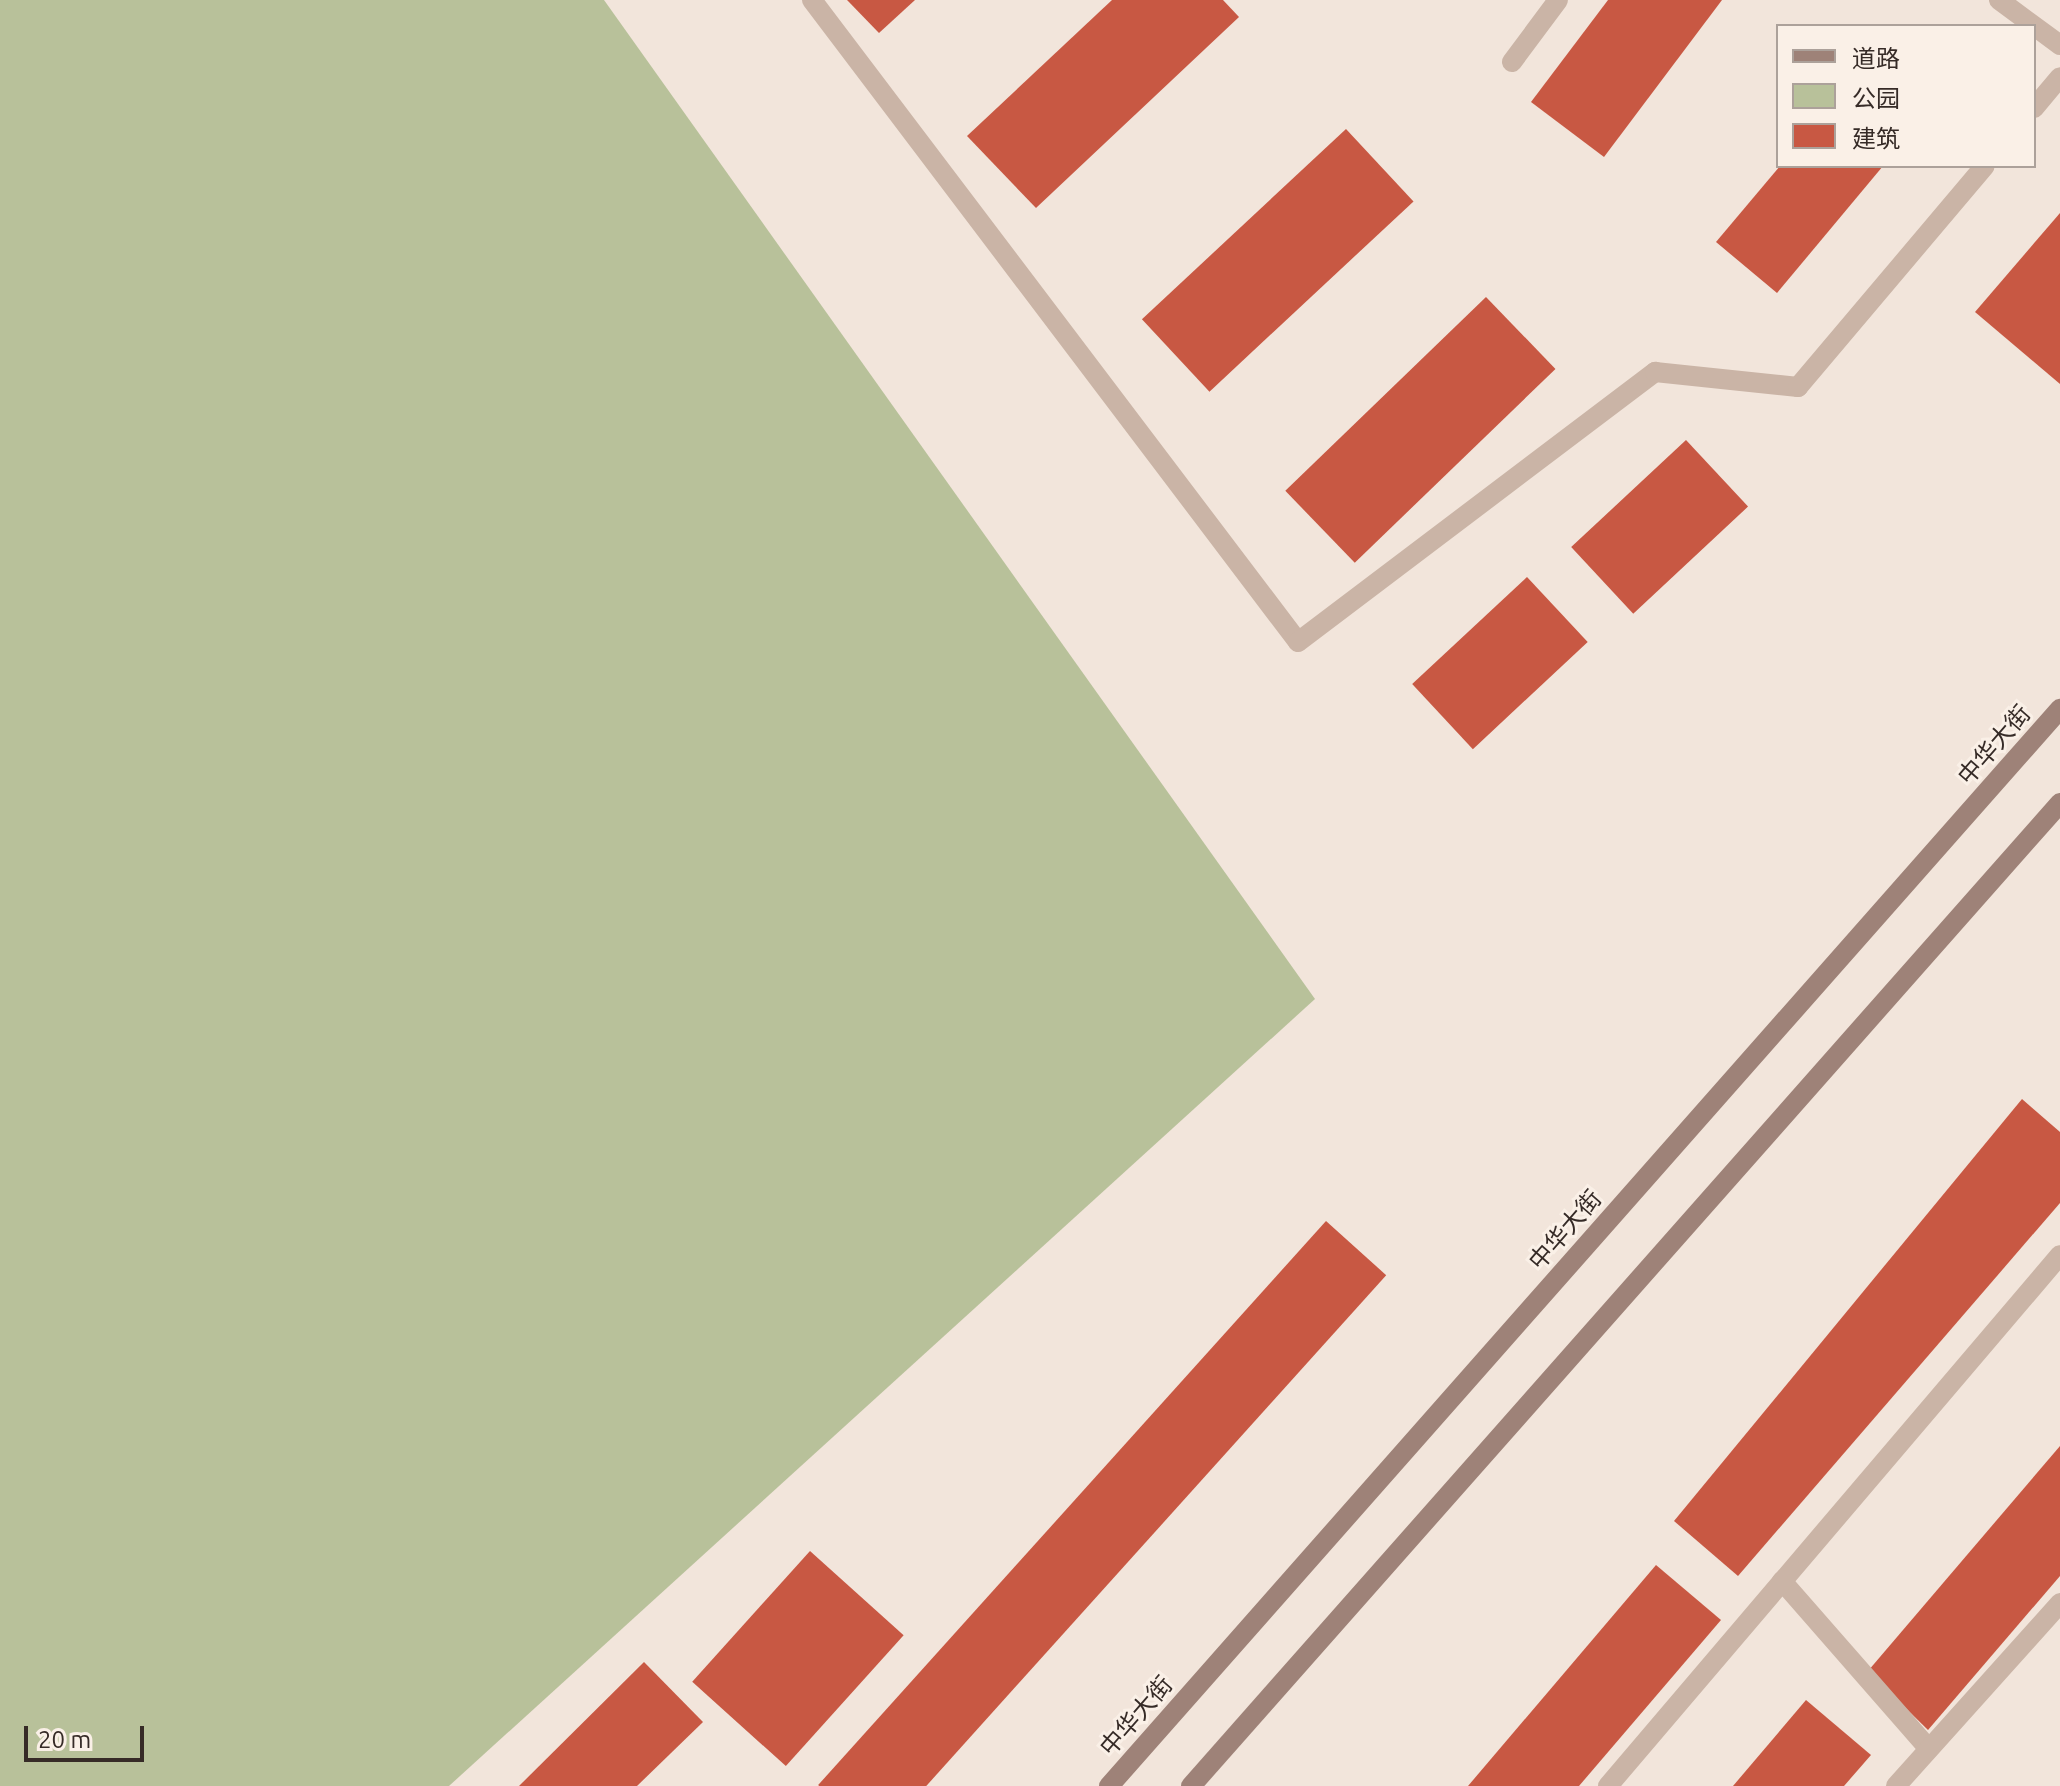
<!DOCTYPE html>
<html>
<head>
<meta charset="utf-8">
<style>
	body { margin:0 }
	#map { position:relative; width:2060px; height:1786px; overflow:hidden; background:#f2e5db; font-family:Ubuntu,"Noto Sans SC",sans-serif }
	div>[style] { position:absolute }
	[style*='--x'] { left:calc(var(--x)*1px); top:calc(var(--y)*1px); width:calc(var(--w)*1px); rotate:calc(var(--a)*1deg) }
	.green>* { inset:0; background:#b8c19a }
	.building>* { inset:0; background:#c85843; transform-origin:0 0 }
	.minor>* { height:20px; margin:-10px; padding:0 10px; transform-origin:10px; border-radius:10px; background:#cab4a6 }
	.secondary>* { height:20px; margin:-10px; padding:0 10px; transform-origin:10px; border-radius:10px; background:#9e8278 }
	span { translate:-50% -50%; white-space:nowrap; text-align:center; line-height:1.15; -webkit-text-stroke:6px #faf0e7; paint-order:stroke }
	.street-label { font-size:24px; color:#362b27 }
	.legend { position:absolute; left:1776px; top:24px; width:260px; height:144px; box-sizing:border-box; background:#faf0e7; border:2px solid #aca19a; margin:0; padding:10px 14px; list-style:none; font-size:24px; color:#362b27 }
	.legend li { display:flex; align-items:center; gap:16px; height:40px }
	.legend b { width:40px; border:2px solid #aca19a }
	.scale { position:absolute; left:24px; top:1726px; width:120px; height:36px; box-sizing:border-box; border:4px solid #362b27; border-top:0; padding-left:10px; font-size:24px; line-height:28px; white-space:nowrap; color:#362b27; -webkit-text-stroke:6px #faf0e7; paint-order:stroke }
</style>
</head>
<body>
<div id="map">
	<div class="green">
		<div style="clip-path:polygon(0 0,604px 0,1315px 999px,449px 1786px,0 1786px)"></div>
	</div>
	<div class="building">
		<div style="clip-path:polygon(847px 0,915px 0,879px 33px)"></div>
		<div style="clip-path:polygon(1112px 0,1223px 0,1239px 17px,1036px 208px,967px 136px)"></div>
		<div style="clip-path:polygon(1608px 0,1722px 0,1604px 157px,1531px 102px)"></div>
		<div style="left:1346px;top:129px;width:99px;height:279px;rotate:47deg"></div>
		<div style="clip-path:polygon(1780px 166px,1883px 166px,1777px 293px,1716px 242px)"></div>
		<div style="clip-path:polygon(2060px 213px,2060px 384px,1975px 312px)"></div>
		<div style="left:1486px;top:297px;width:100px;height:279px;rotate:46deg"></div>
		<div style="left:1686px;top:440px;width:91px;height:157px;rotate:47deg"></div>
		<div style="left:1527px;top:577px;width:89px;height:157px;rotate:47deg"></div>
		<div style="clip-path:polygon(2022px 1099px,2060px 1132px,2060px 1203px,1738px 1576px,1674px 1521px)"></div>
		<div style="left:1326px;top:1221px;width:81px;height:759px;rotate:42deg"></div>
		<div style="clip-path:polygon(2060px 1446px,2060px 1576px,1928px 1730px,1868px 1671px)"></div>
		<div style="left:810px;top:1551px;width:126px;height:176px;rotate:42deg"></div>
		<div style="clip-path:polygon(1656px 1565px,1721px 1620px,1579px 1786px,1468px 1786px)"></div>
		<div style="clip-path:polygon(644px 1662px,703px 1722px,637px 1786px,519px 1786px)"></div>
		<div style="clip-path:polygon(1806px 1700px,1871px 1755px,1844px 1786px,1733px 1786px)"></div>
	</div>
	<div class="minor">
		<div style="--x:812;--y:0;--w:805;--a:52.87"></div>
		<div style="--x:1298;--y:642;--w:448;--a:-37.1"></div>
		<div style="--x:1655;--y:372;--w:144;--a:6"></div>
		<div style="--x:1798;--y:387;--w:289;--a:-49.8"></div>
		<div style="--x:1999;--y:0;--w:76;--a:36.4"></div>
		<div style="--x:1512;--y:62;--w:77;--a:-53.4"></div>
		<div style="--x:2034;--y:108;--w:40;--a:-50"></div>
		<div style="--x:1782;--y:1581;--w:223;--a:48.8"></div>
		<div style="--x:1608;--y:1786;--w:697;--a:-49.59"></div>
		<div style="--x:1896;--y:1786;--w:246;--a:-48.1"></div>
	</div>
	<div class="secondary">
		<div style="--x:1109;--y:1786;--w:1437;--a:-48.56"></div>
		<div style="--x:1191;--y:1786;--w:1312;--a:-48.52"></div>
	</div>
	<div class="street-label">
		<span style="left:1994px;top:745px;rotate:-49deg">中华大街</span>
		<span style="left:1565px;top:1230px;rotate:-49deg">中华大街</span>
		<span style="left:1136px;top:1716px;rotate:-49deg">中华大街</span>
	</div>
	<ul class="legend">
	<li><b style="height:10px;background:#9e8278"></b>道路</li>
	<li><b style="height:22px;background:#b8c19a"></b>公园</li>
	<li><b style="height:22px;background:#c85843"></b>建筑</li>
	</ul>
	<div class="scale">20 m</div>
</div>
</body>
</html>
